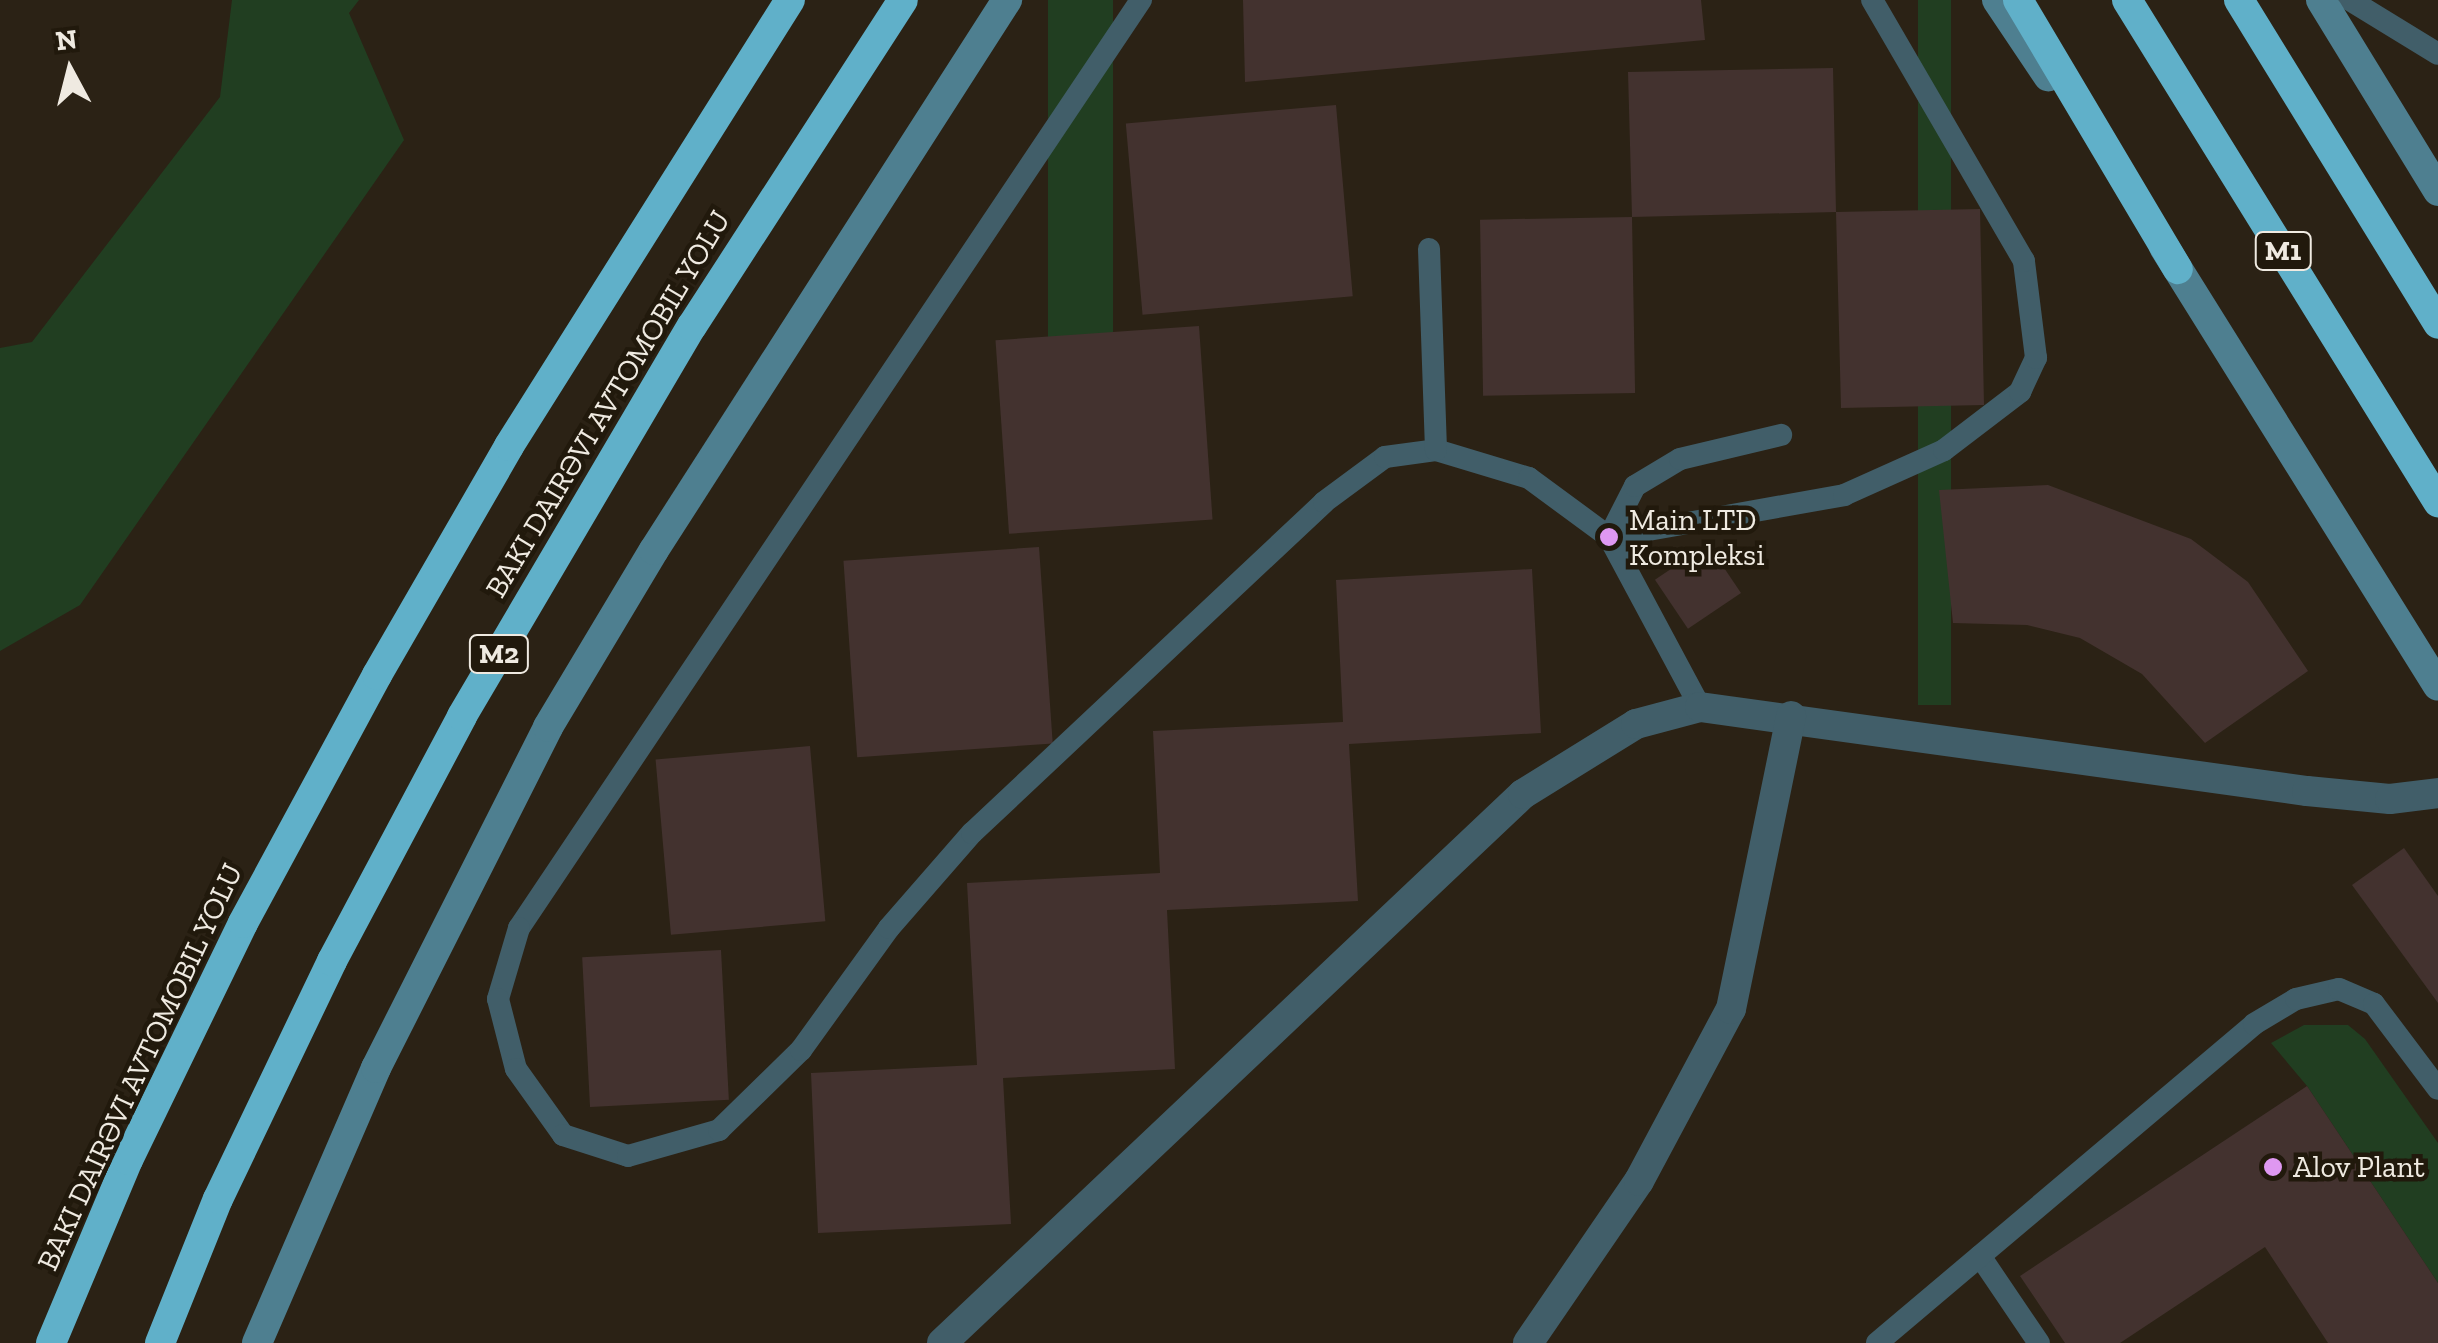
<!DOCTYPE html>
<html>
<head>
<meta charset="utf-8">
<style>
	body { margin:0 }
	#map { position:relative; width:2438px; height:1343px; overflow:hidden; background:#2b2215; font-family:"Zilla Slab",serif }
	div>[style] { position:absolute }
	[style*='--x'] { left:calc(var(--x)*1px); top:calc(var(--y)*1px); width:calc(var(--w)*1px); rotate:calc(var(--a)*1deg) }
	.green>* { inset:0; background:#213e21; transform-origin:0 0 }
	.building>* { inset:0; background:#43322f; transform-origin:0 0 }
	.lane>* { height:22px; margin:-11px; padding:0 11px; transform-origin:11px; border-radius:11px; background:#415e69 }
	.street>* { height:30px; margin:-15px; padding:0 15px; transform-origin:15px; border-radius:15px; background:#415e69 }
	.secondary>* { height:30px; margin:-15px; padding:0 15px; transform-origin:15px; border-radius:15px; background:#4e7f90 }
	.highway>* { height:30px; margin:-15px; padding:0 15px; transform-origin:15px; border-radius:15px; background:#60b0c9 }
	.dots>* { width:28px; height:28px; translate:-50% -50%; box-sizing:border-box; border:5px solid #21190c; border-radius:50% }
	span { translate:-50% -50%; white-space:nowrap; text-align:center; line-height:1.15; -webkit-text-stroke:9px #21190c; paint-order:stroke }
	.shield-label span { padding:2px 8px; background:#21190c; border:2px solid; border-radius:8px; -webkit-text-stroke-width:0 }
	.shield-label { font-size:28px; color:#efeae1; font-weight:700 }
	.street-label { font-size:30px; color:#efeae1 }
	.poi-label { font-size:30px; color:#efeae1 }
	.left { translate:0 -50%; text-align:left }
	.north { position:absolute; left:20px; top:20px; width:100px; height:100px; -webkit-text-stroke:8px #21190c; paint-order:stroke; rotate:353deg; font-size:28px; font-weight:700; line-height:40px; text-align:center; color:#efeae1 }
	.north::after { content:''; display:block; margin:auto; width:35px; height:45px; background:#efeae1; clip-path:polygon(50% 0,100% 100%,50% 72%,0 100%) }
</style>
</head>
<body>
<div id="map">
	<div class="green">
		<div style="clip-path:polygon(232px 0,359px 0,349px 13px,404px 140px,80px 605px,0 651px,0 348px,32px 342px,220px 97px)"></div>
		<div style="left:1048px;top:0;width:65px;height:444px"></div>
		<div style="left:1918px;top:0;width:33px;height:705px"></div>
		<div style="clip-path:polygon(2304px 1025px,2348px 1025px,2365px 1039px,2438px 1143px,2438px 1283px,2307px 1086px,2271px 1043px)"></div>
	</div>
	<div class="building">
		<div style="clip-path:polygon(1243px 0,1701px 0,1705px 40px,1245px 82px)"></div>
		<div style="clip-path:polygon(1833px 68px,1836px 212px,1980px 209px,1984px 405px,1841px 408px,1836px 212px,1632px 217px,1628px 72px)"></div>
		<div style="left:1336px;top:105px;width:192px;height:211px;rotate:85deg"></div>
		<div style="left:1632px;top:217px;width:176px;height:152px;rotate:89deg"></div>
		<div style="left:1199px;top:326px;width:194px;height:204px;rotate:86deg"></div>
		<div style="clip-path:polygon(2048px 485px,2191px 539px,2248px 582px,2308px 671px,2205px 743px,2142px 674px,2080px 638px,2027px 625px,1953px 623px,1939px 490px)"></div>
		<div style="left:1708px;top:544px;width:59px;height:64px;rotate:56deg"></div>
		<div style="left:1039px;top:547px;width:197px;height:196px;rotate:86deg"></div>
		<div style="clip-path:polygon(1532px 569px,1541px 733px,1349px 744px,1358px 901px,1167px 910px,1175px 1069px,1003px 1078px,1011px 1224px,818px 1233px,811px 1073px,977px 1065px,967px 883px,1160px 873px,1153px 731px,1343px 722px,1336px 580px)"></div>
		<div style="left:810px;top:746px;width:176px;height:155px;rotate:85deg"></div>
		<div style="clip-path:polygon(2404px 848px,2438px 896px,2438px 1003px,2352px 885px)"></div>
		<div style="left:721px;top:950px;width:150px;height:139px;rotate:87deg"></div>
		<div style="clip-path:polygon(2307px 1086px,2438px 1283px,2438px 1343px,2328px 1343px,2265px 1247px,2120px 1343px,2065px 1343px,2020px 1276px)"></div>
	</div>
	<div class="lane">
		<div style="--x:1141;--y:0;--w:1117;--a:123.83"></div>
		<div style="--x:519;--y:928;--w:74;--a:106.5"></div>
		<div style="--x:498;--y:999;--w:72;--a:75.6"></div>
		<div style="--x:516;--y:1069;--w:81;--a:54.5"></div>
		<div style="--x:563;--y:1135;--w:68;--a:17.9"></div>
		<div style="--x:628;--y:1156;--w:95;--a:-15.9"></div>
		<div style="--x:719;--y:1130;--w:115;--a:-44.3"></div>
		<div style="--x:801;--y:1050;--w:150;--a:-54.2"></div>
		<div style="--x:889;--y:928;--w:126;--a:-48.9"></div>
		<div style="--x:972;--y:833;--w:483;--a:-43.2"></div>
		<div style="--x:1324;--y:502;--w:76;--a:-36.4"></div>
		<div style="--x:1385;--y:457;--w:51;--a:-7.8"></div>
		<div style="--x:1436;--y:450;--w:97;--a:16.8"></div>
		<div style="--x:1529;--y:478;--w:99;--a:36.4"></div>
		<div style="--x:1609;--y:537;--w:193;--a:61.8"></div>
		<div style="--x:2350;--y:0;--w:103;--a:31.5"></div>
		<div style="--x:1429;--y:249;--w:201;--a:88"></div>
		<div style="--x:1609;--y:537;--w:239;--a:-10.1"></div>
		<div style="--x:1844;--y:495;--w:110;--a:-24.2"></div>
		<div style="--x:1944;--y:450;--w:96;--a:-37.3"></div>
		<div style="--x:2020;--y:392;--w:38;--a:-65"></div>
		<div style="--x:2036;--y:358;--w:98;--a:-97.1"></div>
		<div style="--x:2024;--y:261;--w:302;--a:-120.2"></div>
		<div style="--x:1609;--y:537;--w:57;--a:-63"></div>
		<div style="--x:1635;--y:486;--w:52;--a:-31"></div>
		<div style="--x:1680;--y:459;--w:104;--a:-13.4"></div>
		<div style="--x:1980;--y:1256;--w:105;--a:55.9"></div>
		<div style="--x:1877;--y:1343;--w:494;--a:-40.2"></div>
		<div style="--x:2254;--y:1024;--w:49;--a:-30.8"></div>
		<div style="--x:2296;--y:999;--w:44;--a:-13.1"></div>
		<div style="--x:2339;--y:989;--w:38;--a:23"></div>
		<div style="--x:2374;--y:1004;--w:106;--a:53"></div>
	</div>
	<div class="street">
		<div style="--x:942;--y:1343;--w:799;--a:-43.38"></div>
		<div style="--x:1523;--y:794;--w:133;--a:-31.8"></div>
		<div style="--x:1636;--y:724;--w:66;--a:-14.9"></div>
		<div style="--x:1700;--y:707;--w:613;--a:7.88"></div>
		<div style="--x:2307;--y:791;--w:83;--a:5.5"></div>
		<div style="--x:2390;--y:799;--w:48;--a:-7.1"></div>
		<div style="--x:1528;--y:1343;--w:196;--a:-55.6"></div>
		<div style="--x:1639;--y:1181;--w:195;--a:-61.9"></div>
		<div style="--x:1731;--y:1009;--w:299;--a:-78.4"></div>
	</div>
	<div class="secondary">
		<div style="--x:1997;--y:0;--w:92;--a:56.1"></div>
		<div style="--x:2321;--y:0;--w:224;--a:58.5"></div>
		<div style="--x:2164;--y:247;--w:517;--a:58.03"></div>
		<div style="--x:257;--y:1343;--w:300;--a:-66.6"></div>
		<div style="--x:376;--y:1068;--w:382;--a:-63.2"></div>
		<div style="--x:548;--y:727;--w:206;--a:-59.1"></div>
		<div style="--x:654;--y:550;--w:654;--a:-57.31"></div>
	</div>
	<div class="highway">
		<div style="--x:2018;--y:0;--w:313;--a:59.3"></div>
		<div style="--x:2127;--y:0;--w:591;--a:58.22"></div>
		<div style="--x:2239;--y:0;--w:380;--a:58.4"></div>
		<div style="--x:51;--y:1343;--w:199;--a:-67.2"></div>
		<div style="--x:128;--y:1160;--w:263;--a:-64.1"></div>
		<div style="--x:243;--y:923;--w:282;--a:-61.6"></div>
		<div style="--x:377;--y:675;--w:264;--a:-60"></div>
		<div style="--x:509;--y:446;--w:527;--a:-57.79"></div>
		<div style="--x:160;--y:1343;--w:155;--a:-68.1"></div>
		<div style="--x:218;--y:1199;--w:264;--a:-64.4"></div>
		<div style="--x:332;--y:961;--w:277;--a:-62"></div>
		<div style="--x:462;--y:716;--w:453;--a:-59.5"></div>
		<div style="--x:692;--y:326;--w:388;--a:-57.1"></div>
	</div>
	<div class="dots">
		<div style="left:1609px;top:537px;background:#df98f1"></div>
		<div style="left:2273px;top:1167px;background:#df98f1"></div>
	</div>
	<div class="shield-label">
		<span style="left:2283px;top:251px">M1</span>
		<span style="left:499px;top:654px">M2</span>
	</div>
	<div class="street-label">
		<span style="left:608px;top:404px;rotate:-59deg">BAKI DAIRƏVI AVTOMOBIL YOLU</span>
		<span style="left:140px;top:1067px;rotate:-65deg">BAKI DAIRƏVI AVTOMOBIL YOLU</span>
	</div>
	<div class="poi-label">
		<span class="left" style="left:1629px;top:537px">Main LTD<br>Kompleksi</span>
		<span class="left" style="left:2293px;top:1167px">Alov Plant</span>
	</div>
	<div class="north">N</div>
</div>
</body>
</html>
